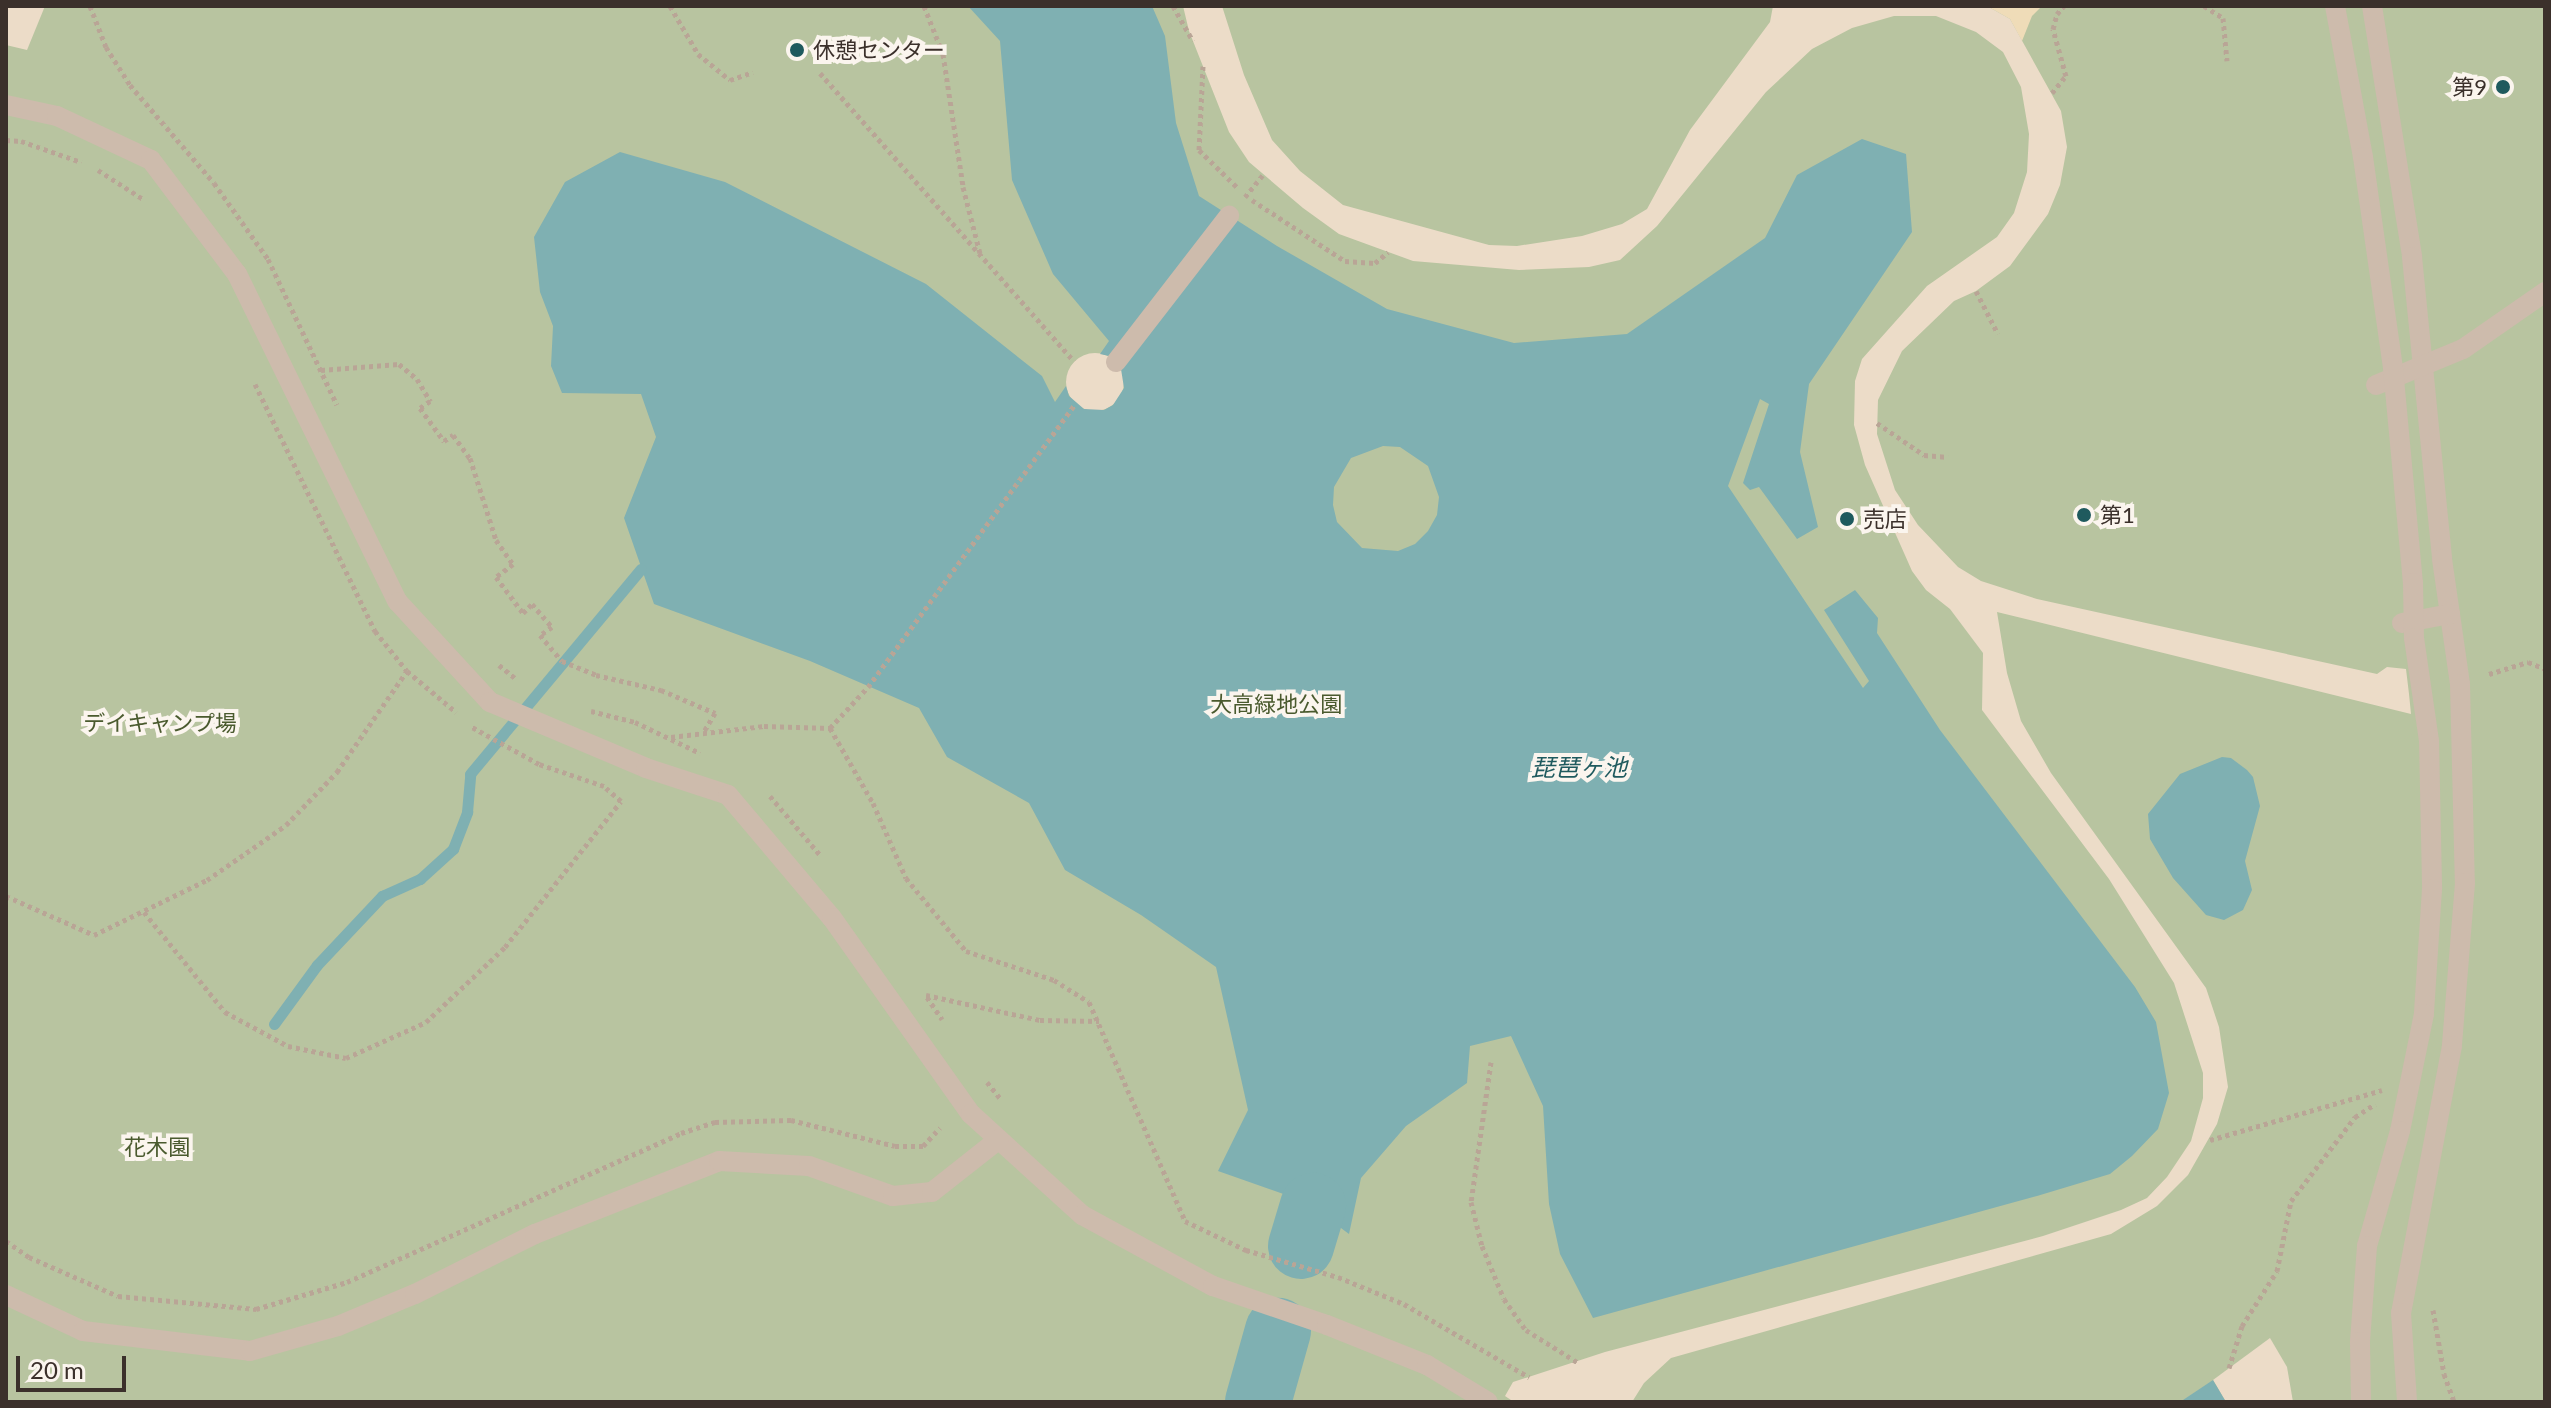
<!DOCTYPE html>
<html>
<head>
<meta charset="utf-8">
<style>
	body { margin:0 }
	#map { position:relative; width:2551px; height:1408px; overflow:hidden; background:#f4ebe1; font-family:Lato,"Noto Sans JP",sans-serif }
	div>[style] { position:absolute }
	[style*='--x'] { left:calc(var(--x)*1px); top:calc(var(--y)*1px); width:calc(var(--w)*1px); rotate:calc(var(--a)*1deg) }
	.green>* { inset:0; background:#b8c4a0; transform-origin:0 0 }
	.sand>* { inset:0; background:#efdcb8 }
	.plaza>* { inset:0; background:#ecdcc8 }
	.round { border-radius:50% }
	.water>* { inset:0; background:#7fb0b2 }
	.stream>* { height:11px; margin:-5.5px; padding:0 5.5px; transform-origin:5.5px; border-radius:5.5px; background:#7fb0b2 }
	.river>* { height:66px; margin:-33px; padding:0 33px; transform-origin:33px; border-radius:33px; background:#7fb0b2 }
	.path>* { height:5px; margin-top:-2.5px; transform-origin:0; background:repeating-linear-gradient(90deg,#b9a596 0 4px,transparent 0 8px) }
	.lane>* { height:20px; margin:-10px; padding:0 10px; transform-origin:10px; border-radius:10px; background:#cdbbac }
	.street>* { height:20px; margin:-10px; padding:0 10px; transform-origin:10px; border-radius:10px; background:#cdbbac }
	.dots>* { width:22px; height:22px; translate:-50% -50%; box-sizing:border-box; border:4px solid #fbf5ee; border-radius:50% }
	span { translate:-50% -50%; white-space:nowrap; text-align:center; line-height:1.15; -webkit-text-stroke:8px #fbf5ee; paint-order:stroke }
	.poi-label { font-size:22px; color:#3b302b }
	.left { translate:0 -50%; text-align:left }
	.right { translate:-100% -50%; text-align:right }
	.park-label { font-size:22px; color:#4a5a2e }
	.water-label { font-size:24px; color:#1f5a5e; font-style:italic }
	.frame { position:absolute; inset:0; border:8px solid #3b302b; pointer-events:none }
	.scale { position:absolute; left:16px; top:1356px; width:110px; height:36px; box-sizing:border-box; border:4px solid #3b302b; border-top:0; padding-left:10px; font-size:24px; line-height:28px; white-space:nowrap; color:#3b302b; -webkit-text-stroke:6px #fbf5ee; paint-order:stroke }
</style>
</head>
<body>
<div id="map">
	<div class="green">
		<div style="left:6px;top:6px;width:2539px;height:1396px"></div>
	</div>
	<div class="sand">
		<div style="clip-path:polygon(1987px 6px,2042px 6px,2032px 16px,2022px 41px,2010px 19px)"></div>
	</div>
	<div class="plaza">
		<div style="clip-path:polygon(6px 6px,45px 6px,27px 50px,6px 45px)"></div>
		<div style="clip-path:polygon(1183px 6px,1222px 6px,1244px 75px,1272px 140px,1300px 171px,1343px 205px,1489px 245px,1517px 246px,1582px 236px,1622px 224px,1647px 209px,1690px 130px,1770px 22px,1773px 6px,1987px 6px,2010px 19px,2061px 111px,2067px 147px,2060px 185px,2048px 214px,2010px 266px,1976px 291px,1954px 301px,1902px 351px,1878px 400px,1877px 434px,1895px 490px,1918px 525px,1958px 567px,1981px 581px,2037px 599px,2377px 674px,2387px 667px,2406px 669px,2409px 694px,2411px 714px,1997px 612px,2007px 673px,2021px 721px,2051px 773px,2206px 988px,2219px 1027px,2228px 1087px,2217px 1124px,2188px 1175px,2157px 1206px,2111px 1234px,1671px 1358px,1644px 1383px,1632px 1402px,1514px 1402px,1505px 1396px,1513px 1382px,1605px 1352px,2043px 1236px,2121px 1210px,2147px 1198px,2167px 1177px,2191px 1141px,2203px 1098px,2203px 1073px,2174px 983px,2109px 879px,1982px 710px,1983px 653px,1950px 609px,1926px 590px,1912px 571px,1865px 465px,1854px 425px,1855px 381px,1862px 359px,1927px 286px,1997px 237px,2014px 213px,2027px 172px,2029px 134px,2021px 87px,2003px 52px,1976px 32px,1936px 16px,1894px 16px,1852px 28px,1812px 49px,1766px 92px,1657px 226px,1620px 260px,1589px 267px,1519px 270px,1413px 261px,1339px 234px,1303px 208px,1249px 162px,1229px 132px,1189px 31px)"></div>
		<div class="round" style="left:1066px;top:353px;width:58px;height:58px"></div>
		<div style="clip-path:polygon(2270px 1338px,2287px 1367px,2293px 1402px,2226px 1402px,2213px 1380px)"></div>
	</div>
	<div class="water">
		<div style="clip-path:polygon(evenodd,968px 6px,1152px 6px,1165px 36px,1176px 123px,1199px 196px,1277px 246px,1387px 309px,1514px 343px,1627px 334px,1765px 238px,1797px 175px,1862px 139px,1906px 154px,1912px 232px,1809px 384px,1800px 452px,1818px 527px,1797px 539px,1759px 487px,1750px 490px,1743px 483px,1769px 404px,1760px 399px,1728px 486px,1863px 688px,1869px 681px,1824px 610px,1855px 590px,1878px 618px,1877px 633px,1940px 730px,2135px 987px,2156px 1022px,2169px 1093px,2158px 1129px,2132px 1156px,2110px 1174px,2037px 1196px,1593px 1318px,1560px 1254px,1549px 1204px,1543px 1106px,1511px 1036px,1470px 1046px,1467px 1083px,1406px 1126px,1361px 1178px,1349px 1234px,1306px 1202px,1218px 1171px,1248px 1110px,1216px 967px,1141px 915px,1065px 870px,1029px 803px,947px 757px,919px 708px,810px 661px,654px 604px,624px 518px,656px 437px,641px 394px,562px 393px,551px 366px,553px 326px,540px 292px,534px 237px,565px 182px,620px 152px,725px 182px,926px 284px,1042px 376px,1055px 402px,1066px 386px,1069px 396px,1084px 409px,1104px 410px,1113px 405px,1124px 388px,1121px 369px,1109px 356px,1100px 354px,1109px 341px,1053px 274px,1012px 180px,1000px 41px,968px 6px,1383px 446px,1400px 447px,1428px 466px,1439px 497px,1437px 515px,1428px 531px,1415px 544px,1398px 551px,1362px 548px,1337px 522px,1333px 505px,1334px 487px,1351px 458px,1383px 446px)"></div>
		<div style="clip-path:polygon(2222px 757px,2231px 758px,2247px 770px,2253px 777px,2260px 806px,2245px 861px,2252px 890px,2243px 910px,2224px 920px,2206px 915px,2173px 878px,2150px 839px,2148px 814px,2180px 774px)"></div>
		<div style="clip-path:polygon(2213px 1380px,2226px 1402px,2180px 1402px)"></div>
	</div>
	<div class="stream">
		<div style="--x:274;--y:1024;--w:73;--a:-53.9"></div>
		<div style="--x:317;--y:965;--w:95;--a:-46.7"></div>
		<div style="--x:382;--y:896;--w:42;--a:-24.1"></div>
		<div style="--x:420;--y:879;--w:45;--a:-42.3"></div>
		<div style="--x:453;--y:849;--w:40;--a:-69"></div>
		<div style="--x:467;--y:812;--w:38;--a:-85"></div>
		<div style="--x:470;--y:774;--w:267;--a:-50.2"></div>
	</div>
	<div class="river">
		<div style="--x:1301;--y:1246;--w:42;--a:-73.3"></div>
		<div style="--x:1258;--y:1402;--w:74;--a:-74.3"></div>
	</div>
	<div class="path">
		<div style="--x:90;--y:6;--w:44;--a:68.7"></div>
		<div style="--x:106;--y:47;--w:45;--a:57.7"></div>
		<div style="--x:130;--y:85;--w:129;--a:49.4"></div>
		<div style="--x:214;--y:183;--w:93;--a:54.6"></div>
		<div style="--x:268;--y:259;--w:161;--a:64.7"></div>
		<div style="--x:670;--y:6;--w:56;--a:59.7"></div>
		<div style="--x:698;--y:54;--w:41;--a:39.1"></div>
		<div style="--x:730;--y:80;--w:24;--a:-19"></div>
		<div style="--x:924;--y:6;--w:52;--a:68.4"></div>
		<div style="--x:943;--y:54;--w:134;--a:81.4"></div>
		<div style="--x:963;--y:187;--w:68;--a:75.6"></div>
		<div style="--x:1173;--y:6;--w:40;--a:60.3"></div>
		<div style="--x:2204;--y:6;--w:22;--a:32"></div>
		<div style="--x:2223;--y:18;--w:43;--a:84.7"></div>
		<div style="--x:1203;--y:66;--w:84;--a:92.7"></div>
		<div style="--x:1199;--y:150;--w:54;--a:44.3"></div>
		<div style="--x:820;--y:73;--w:384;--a:48.6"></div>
		<div style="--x:2052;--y:93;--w:22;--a:-51"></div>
		<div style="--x:2066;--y:76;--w:49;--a:-105.5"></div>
		<div style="--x:2053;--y:29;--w:16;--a:-75"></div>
		<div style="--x:2057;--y:14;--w:11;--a:-49"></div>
		<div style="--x:6;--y:140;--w:15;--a:4"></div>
		<div style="--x:21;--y:141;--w:64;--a:19.3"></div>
		<div style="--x:98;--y:170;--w:54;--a:32.8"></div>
		<div style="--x:1245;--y:197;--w:28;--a:-51"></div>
		<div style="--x:1252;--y:200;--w:111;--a:33.3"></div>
		<div style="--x:1345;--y:261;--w:30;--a:4"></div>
		<div style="--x:1375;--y:263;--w:17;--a:-40"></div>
		<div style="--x:1976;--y:291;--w:48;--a:62.9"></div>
		<div style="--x:321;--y:370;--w:78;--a:-4.4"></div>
		<div style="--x:399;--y:364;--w:23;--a:40"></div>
		<div style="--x:417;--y:379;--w:26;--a:59"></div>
		<div style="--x:430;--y:401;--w:12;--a:145"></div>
		<div style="--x:420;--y:408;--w:41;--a:54"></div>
		<div style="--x:444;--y:441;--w:11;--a:-34"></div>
		<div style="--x:453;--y:435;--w:29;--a:54"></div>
		<div style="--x:470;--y:458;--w:86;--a:72.4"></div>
		<div style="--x:496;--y:540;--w:29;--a:55"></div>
		<div style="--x:513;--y:564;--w:21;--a:143"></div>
		<div style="--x:496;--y:577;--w:45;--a:53.1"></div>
		<div style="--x:523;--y:613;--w:13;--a:-45"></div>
		<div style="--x:532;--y:604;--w:30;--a:49"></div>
		<div style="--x:552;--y:627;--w:14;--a:146"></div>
		<div style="--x:540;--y:635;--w:34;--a:50"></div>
		<div style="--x:562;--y:661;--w:37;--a:22"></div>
		<div style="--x:596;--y:675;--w:67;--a:13"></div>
		<div style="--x:661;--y:690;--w:59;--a:23.1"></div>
		<div style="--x:715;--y:713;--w:23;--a:121"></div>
		<div style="--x:255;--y:384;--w:275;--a:64.1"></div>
		<div style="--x:375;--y:631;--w:51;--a:51.3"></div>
		<div style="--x:407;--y:671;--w:64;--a:39.9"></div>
		<div style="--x:1877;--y:423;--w:57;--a:34.2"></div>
		<div style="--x:1924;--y:455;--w:24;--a:5"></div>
		<div style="--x:499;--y:665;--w:22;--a:39"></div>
		<div style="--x:2489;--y:674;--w:41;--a:-17.1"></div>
		<div style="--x:2528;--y:662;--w:18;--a:22"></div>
		<div style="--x:591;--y:711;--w:45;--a:14"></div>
		<div style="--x:635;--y:722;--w:72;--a:25.5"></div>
		<div style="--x:830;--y:728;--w:56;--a:-47.2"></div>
		<div style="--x:868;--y:687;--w:351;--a:-53.8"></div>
		<div style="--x:671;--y:737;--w:94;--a:-6.7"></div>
		<div style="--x:764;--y:726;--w:66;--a:1.7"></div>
		<div style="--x:830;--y:728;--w:86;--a:60.2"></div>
		<div style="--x:873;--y:803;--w:82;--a:66.3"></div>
		<div style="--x:906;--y:878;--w:94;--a:50.6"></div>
		<div style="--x:966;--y:951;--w:93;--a:18.2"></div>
		<div style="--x:1054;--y:980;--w:41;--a:32.2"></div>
		<div style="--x:1089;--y:1002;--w:239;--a:66.3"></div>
		<div style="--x:1185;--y:1221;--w:68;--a:25.4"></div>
		<div style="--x:1246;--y:1250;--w:96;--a:16.4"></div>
		<div style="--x:1338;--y:1277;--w:71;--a:22.2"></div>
		<div style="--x:1404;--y:1304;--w:145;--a:30.3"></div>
		<div style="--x:770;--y:796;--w:77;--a:49.7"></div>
		<div style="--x:6;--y:896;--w:96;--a:23.9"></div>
		<div style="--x:94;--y:935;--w:126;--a:-26"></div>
		<div style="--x:207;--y:880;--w:96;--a:-34.8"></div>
		<div style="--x:286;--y:825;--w:74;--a:-46.1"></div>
		<div style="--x:337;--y:772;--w:123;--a:-55.3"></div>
		<div style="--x:144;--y:912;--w:129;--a:51"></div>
		<div style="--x:225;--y:1012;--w:72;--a:28.4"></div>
		<div style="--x:288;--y:1046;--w:59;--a:11.7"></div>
		<div style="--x:346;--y:1058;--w:88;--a:-24.2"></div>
		<div style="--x:426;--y:1022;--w:109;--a:-43.5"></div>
		<div style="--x:505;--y:947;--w:186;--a:-51.5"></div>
		<div style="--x:621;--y:801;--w:23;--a:-139"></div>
		<div style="--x:604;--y:786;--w:69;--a:-161.3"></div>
		<div style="--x:539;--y:764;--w:77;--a:-151.1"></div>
		<div style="--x:926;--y:995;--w:117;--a:12.4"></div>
		<div style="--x:1040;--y:1020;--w:59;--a:1"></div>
		<div style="--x:927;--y:997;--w:27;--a:56"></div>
		<div style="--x:1491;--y:1062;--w:141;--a:98.1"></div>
		<div style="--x:1471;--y:1202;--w:45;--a:76"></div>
		<div style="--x:1482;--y:1246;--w:57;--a:67.5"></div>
		<div style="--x:1504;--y:1299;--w:38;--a:55"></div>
		<div style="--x:1526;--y:1330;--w:60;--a:32.1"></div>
		<div style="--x:987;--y:1082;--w:22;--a:51"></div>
		<div style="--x:2210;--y:1140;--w:179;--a:-16.2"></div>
		<div style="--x:6;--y:1241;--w:28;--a:35"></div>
		<div style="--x:29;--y:1257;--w:97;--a:23.7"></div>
		<div style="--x:118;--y:1296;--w:139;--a:5.4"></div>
		<div style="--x:256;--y:1309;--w:95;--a:-16.5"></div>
		<div style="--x:347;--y:1282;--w:366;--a:-24"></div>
		<div style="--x:681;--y:1133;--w:36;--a:-18"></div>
		<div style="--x:715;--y:1122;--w:76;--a:-1.5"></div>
		<div style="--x:791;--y:1120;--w:107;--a:14"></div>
		<div style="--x:895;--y:1146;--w:28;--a:0"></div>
		<div style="--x:923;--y:1146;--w:25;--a:-47"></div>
		<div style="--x:2433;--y:1310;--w:65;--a:80.2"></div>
		<div style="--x:2444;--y:1374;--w:30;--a:70"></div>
		<div style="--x:2229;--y:1368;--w:44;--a:-72.8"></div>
		<div style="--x:2242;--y:1326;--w:65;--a:-57.5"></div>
		<div style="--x:2277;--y:1271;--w:71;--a:-78.7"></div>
		<div style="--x:2291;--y:1201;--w:106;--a:-52.7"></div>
		<div style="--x:2355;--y:1117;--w:24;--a:-33"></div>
	</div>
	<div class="lane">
		<div style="--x:2372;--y:6;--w:254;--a:80.9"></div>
		<div style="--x:2412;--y:257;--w:303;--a:84.3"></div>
		<div style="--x:2442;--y:559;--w:126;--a:81.8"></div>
		<div style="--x:2460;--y:684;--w:199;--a:88.6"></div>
		<div style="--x:2465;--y:883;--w:164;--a:94.6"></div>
		<div style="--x:2452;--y:1046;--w:272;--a:100.8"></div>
		<div style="--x:2401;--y:1313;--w:89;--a:86.1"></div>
		<div style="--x:6;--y:105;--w:52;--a:12.2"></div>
		<div style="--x:57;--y:116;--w:104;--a:25.1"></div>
		<div style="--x:151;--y:160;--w:143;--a:53"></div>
		<div style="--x:237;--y:274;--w:365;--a:63.9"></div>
		<div style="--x:398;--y:602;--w:136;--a:47.4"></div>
		<div style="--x:490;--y:702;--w:169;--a:22.9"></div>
		<div style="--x:646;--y:768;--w:86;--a:18.2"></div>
		<div style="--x:728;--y:795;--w:161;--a:49.8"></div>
		<div style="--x:832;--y:918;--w:240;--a:54.7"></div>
		<div style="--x:971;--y:1114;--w:150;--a:42.3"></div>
		<div style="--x:1082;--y:1215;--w:149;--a:28.5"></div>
		<div style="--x:1213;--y:1286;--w:120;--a:18.9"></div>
		<div style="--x:1327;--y:1325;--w:108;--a:21.8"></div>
		<div style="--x:1427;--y:1365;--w:71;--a:31.2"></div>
		<div style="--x:2376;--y:385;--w:94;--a:-22.5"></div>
		<div style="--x:2463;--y:349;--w:100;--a:-34.8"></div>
		<div style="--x:2402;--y:623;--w:49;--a:-10.6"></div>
		<div style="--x:6;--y:1295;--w:85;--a:25.1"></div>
		<div style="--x:83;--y:1331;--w:168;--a:6.8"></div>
		<div style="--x:250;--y:1351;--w:91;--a:-15.9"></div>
		<div style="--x:338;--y:1326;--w:83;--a:-22.6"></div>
		<div style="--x:415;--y:1294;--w:134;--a:-26.6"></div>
		<div style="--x:535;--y:1234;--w:198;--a:-21.6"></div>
		<div style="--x:719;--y:1161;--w:90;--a:3.2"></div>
		<div style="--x:809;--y:1166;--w:89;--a:19.7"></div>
		<div style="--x:893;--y:1196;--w:39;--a:-6"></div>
		<div style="--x:932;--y:1192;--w:85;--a:-38.3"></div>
	</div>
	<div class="street">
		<div style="--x:2335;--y:6;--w:154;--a:79.5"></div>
		<div style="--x:2363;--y:157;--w:213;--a:81.9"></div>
		<div style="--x:2393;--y:368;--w:216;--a:84.7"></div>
		<div style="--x:2413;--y:583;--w:55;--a:89"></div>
		<div style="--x:2414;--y:638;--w:104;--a:81.7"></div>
		<div style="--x:2429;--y:741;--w:148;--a:88.8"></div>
		<div style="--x:2432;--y:889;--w:125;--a:93.7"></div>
		<div style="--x:2424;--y:1014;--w:119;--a:101.6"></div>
		<div style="--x:2400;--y:1131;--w:120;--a:106"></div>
		<div style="--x:2367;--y:1246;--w:96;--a:94.2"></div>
		<div style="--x:2360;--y:1342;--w:60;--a:89"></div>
		<div style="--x:1116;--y:362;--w:185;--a:-52.3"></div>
	</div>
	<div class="dots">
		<div style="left:797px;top:50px;background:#1f5a5e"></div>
		<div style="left:2503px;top:87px;background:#1f5a5e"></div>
		<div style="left:2084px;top:515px;background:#1f5a5e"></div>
		<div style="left:1847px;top:519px;background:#1f5a5e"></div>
	</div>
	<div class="poi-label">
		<span class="left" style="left:813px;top:50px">休憩センター</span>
		<span class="right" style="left:2487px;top:87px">第9</span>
		<span class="left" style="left:2100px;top:515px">第1</span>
		<span class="left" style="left:1863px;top:519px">売店</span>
	</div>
	<div class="park-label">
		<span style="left:1276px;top:704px">大高緑地公園</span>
		<span style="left:160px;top:723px">デイキャンプ場</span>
		<span style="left:157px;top:1147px">花木園</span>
	</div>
	<div class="water-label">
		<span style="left:1579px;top:767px">琵琶ヶ池</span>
	</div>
	<div class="frame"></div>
	<div class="scale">20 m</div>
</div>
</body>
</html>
